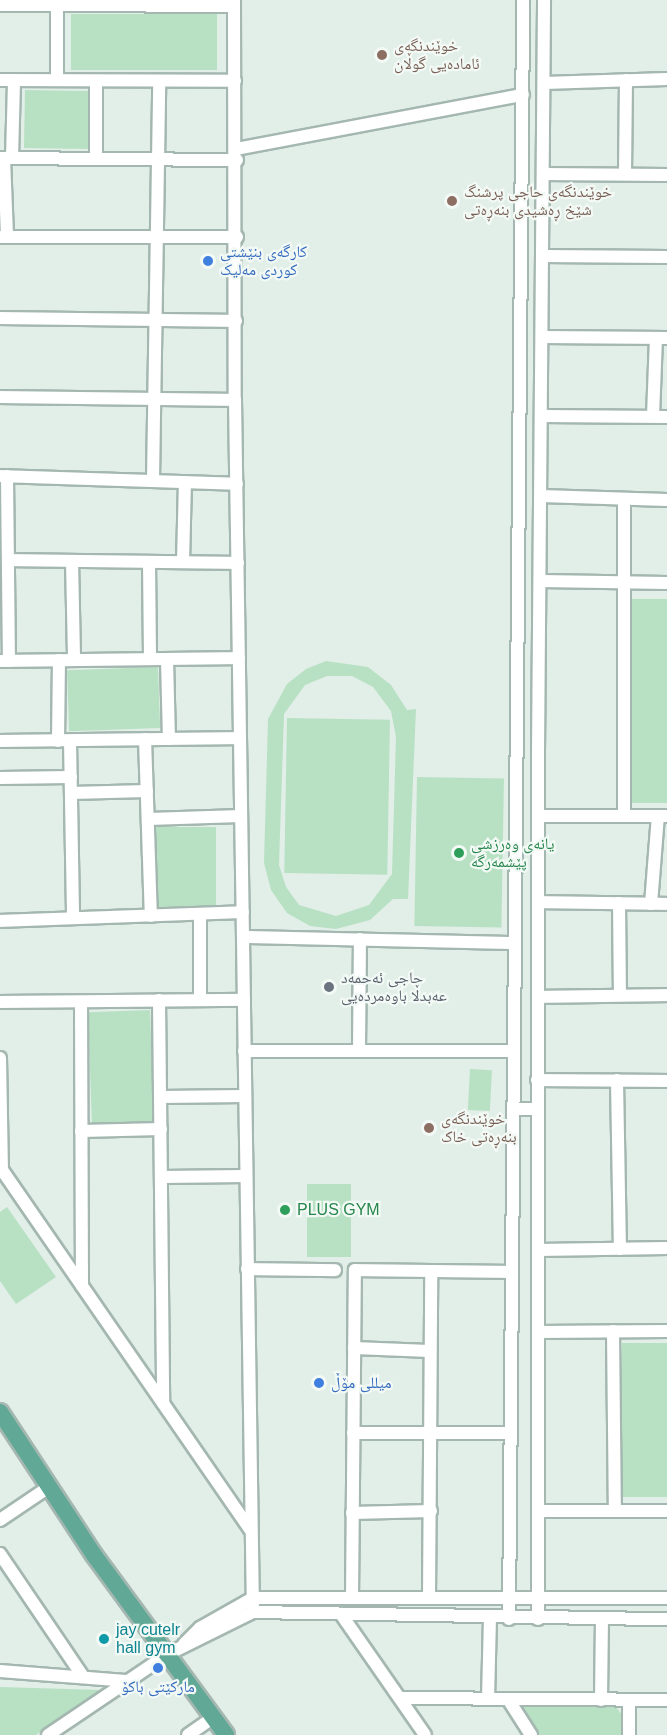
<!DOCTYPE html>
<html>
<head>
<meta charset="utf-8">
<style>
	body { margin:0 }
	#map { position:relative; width:667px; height:1735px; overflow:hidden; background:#e2eee8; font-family:Arial,"Noto Naskh Arabic",sans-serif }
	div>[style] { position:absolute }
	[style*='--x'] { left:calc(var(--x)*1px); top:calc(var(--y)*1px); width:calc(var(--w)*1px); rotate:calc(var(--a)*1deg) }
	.green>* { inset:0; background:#b8e1c3; transform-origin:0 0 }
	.roads { filter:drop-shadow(2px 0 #a4b7b0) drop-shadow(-2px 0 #a4b7b0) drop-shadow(0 2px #a4b7b0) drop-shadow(0 -2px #a4b7b0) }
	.minor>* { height:12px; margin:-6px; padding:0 6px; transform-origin:6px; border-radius:6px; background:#fff }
	.major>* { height:16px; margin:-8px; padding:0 8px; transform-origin:8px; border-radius:8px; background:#61a897 }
	.dots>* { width:16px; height:16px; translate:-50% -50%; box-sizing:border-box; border:3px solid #f3faf6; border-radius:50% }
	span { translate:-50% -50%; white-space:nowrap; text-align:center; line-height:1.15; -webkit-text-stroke:4.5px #f3faf6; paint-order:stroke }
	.education-label { font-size:16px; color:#785e54 }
	.left { translate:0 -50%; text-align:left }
	.shop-label { font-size:16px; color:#366cbe }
	.leisure-label { font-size:16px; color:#27864d }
	.worship-label { font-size:16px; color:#5b616d }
	.culture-label { font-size:16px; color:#0d838f }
</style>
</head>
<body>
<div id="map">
	<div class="green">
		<div style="left:71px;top:14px;width:146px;height:56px"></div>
		<div style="left:25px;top:90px;width:64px;height:58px;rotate:1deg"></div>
		<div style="left:630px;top:599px;width:37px;height:204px"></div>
		<div style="clip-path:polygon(evenodd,326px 661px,368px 667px,391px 685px,407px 710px,416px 709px,408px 899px,393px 899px,370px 920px,336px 929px,310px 926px,287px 913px,271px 890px,264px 863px,268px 719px,287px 684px,306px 669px,326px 661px,327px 676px,352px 676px,373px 687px,391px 711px,396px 737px,392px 874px,369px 905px,336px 916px,299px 905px,286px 887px,279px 865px,284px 714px,305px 685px,327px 676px)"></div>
		<div style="left:158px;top:667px;width:61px;height:91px;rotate:88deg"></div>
		<div style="left:287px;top:718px;width:103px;height:155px;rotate:1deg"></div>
		<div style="left:417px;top:777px;width:87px;height:149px;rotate:1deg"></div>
		<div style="left:155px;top:827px;width:61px;height:80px"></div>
		<div style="left:150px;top:1010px;width:114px;height:62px;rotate:88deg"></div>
		<div style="left:470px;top:1069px;width:22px;height:41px;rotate:3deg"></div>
		<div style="left:307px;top:1184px;width:44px;height:73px"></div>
		<div style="clip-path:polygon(7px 1207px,56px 1277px,16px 1304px,0 1281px,0 1212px)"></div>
		<div style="left:622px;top:1343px;width:45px;height:154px"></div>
		<div style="clip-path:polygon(0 1687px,102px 1690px,36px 1735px,0 1735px)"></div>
		<div style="clip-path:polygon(517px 1705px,615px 1706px,624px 1717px,624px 1735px,537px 1735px)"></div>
	</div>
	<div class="roads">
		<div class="minor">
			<div style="--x:234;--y:0;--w:400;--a:89.9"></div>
			<div style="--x:235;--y:400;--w:1212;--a:89.15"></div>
			<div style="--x:0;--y:5;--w:234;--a:0.2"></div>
			<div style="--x:0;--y:80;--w:235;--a:0.2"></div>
			<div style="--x:57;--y:80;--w:75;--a:-90"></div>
			<div style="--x:544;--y:83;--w:123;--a:-1.9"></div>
			<div style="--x:236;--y:149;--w:292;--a:-10.7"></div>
			<div style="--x:0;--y:158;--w:237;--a:0.5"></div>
			<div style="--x:4;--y:158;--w:79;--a:87.8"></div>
			<div style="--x:12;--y:158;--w:78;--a:-88.5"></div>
			<div style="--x:96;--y:158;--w:77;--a:-90"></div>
			<div style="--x:543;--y:174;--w:124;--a:0.5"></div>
			<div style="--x:625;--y:174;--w:94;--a:-89.4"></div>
			<div style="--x:0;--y:237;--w:237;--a:0"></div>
			<div style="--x:543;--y:256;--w:124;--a:0.5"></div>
			<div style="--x:0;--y:318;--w:236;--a:0.7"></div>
			<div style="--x:543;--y:337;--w:124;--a:0.5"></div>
			<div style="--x:0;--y:397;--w:235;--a:0.7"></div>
			<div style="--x:542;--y:416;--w:125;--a:0.5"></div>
			<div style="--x:653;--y:416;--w:78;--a:-87.8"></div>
			<div style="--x:0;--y:476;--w:237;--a:1.9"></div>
			<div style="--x:7;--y:476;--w:185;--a:89.4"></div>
			<div style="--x:153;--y:480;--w:399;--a:-89.1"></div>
			<div style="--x:541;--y:496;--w:126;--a:1.8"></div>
			<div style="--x:8;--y:560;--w:230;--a:0.7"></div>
			<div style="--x:72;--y:561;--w:99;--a:88.8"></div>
			<div style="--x:149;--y:562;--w:97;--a:89.4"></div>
			<div style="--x:183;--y:562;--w:80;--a:-88.6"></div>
			<div style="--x:541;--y:581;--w:126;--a:0.9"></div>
			<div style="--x:167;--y:659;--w:80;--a:88.6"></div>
			<div style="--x:0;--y:661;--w:239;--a:-0.7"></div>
			<div style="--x:145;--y:739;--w:177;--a:88.1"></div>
			<div style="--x:0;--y:741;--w:240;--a:-0.7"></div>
			<div style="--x:58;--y:741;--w:81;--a:-89.3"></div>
			<div style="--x:70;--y:741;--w:177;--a:89"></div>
			<div style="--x:0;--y:778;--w:71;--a:-0.8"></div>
			<div style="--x:71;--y:793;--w:76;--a:-1.5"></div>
			<div style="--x:538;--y:816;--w:129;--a:0"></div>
			<div style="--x:624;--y:816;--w:317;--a:-90"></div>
			<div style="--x:148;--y:819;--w:93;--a:-1.8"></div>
			<div style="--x:538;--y:902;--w:129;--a:0.9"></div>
			<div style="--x:619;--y:903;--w:92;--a:89.4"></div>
			<div style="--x:651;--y:904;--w:88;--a:-85.5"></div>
			<div style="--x:0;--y:921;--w:243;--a:-2.1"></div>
			<div style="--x:243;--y:937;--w:272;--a:1.3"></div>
			<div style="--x:538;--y:997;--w:129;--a:-0.9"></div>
			<div style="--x:159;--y:1000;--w:403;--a:89.4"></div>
			<div style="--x:200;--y:1000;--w:86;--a:-90"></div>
			<div style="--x:0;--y:1002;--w:244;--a:-0.5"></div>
			<div style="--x:81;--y:1002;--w:284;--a:89.8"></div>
			<div style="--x:244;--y:1051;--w:270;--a:0"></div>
			<div style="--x:359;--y:1051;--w:112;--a:-89.5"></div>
			<div style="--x:0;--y:1058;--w:111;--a:89"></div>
			<div style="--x:537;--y:1080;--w:130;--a:0.4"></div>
			<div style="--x:617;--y:1080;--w:169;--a:89"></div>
			<div style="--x:161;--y:1097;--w:84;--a:-0.7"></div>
			<div style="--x:513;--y:1109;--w:24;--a:0"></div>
			<div style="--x:81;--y:1131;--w:80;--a:-1.4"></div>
			<div style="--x:0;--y:1167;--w:440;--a:55.4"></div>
			<div style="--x:162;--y:1177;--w:84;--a:-0.7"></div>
			<div style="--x:538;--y:1250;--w:129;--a:-0.9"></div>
			<div style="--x:247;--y:1269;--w:88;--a:0.7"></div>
			<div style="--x:613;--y:1331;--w:180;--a:89.4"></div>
			<div style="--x:538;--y:1332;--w:129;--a:-0.4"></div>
			<div style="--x:354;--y:1348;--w:76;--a:2.3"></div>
			<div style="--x:353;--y:1433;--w:156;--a:0"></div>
			<div style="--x:538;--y:1511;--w:129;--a:0"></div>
			<div style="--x:352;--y:1513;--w:79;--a:-1.5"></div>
			<div style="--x:0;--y:1520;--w:59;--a:-34"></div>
			<div style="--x:0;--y:1554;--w:146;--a:55.9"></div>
			<div style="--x:352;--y:1598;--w:328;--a:-89.5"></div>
			<div style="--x:355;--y:1270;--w:155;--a:0.7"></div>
			<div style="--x:429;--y:1598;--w:327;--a:-89.6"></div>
			<div style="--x:341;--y:1614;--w:147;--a:55.2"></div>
			<div style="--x:509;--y:1619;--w:1619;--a:-89.5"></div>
			<div style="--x:538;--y:1619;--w:867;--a:-90"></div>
			<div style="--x:538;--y:752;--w:752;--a:-89.54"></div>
			<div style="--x:184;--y:1644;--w:23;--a:-45"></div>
			<div style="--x:200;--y:1628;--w:61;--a:-29.5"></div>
			<div style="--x:253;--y:1598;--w:414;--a:0"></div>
			<div style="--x:0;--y:1671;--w:126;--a:4.5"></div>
			<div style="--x:401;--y:1698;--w:266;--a:0.4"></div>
			<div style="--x:488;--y:1699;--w:80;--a:-88.6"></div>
			<div style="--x:508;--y:1699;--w:43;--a:57.4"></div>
			<div style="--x:601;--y:1700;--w:81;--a:-89.3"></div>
			<div style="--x:629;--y:1700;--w:35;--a:90"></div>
			<div style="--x:48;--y:1735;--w:145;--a:-34"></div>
			<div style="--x:168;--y:1654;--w:95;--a:-26.3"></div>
			<div style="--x:253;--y:1612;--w:414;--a:1"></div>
			<div style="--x:188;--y:1735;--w:32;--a:-35"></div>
		</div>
		<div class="major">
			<div style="--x:0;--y:1412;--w:171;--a:56.7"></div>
			<div style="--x:94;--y:1555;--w:223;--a:53.7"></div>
		</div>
	</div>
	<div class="dots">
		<div style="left:382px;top:55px;background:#8d6e63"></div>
		<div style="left:452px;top:201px;background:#8d6e63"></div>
		<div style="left:208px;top:261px;background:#3f7fe0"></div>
		<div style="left:459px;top:853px;background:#2e9e5b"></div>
		<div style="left:329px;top:987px;background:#6b7280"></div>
		<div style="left:429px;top:1128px;background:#8d6e63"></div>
		<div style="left:285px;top:1210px;background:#2e9e5b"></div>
		<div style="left:319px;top:1383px;background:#3f7fe0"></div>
		<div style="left:104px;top:1639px;background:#0f9aa8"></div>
		<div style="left:158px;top:1668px;background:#3f7fe0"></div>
	</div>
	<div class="education-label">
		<span class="left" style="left:394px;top:55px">خوێندنگەی<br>ئامادەیی گوڵان</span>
		<span class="left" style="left:464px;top:201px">خوێندنگەی حاجی پرشنگ<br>شێخ ڕەشیدی بنەڕەتی</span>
		<span class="left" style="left:441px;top:1128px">خوێندنگەی<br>بنەڕەتی خاک</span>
	</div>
	<div class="shop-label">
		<span class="left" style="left:220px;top:261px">کارگەی بنێشتی<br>کوردی مەلیک</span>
		<span class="left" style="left:331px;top:1383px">میللی مۆڵ</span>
		<span style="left:158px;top:1687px">مارکێتی باکۆ</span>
	</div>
	<div class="leisure-label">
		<span class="left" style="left:471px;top:853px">یانەی وەرزشی<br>پێشمەرگە</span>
		<span class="left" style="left:297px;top:1210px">PLUS GYM</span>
	</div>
	<div class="worship-label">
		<span class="left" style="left:341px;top:987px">حاجی ئەحمەد<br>عەبدڵا باوەمردەیی</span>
	</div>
	<div class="culture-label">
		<span class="left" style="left:116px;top:1639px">jay cutelr<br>hall gym</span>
	</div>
</div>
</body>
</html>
